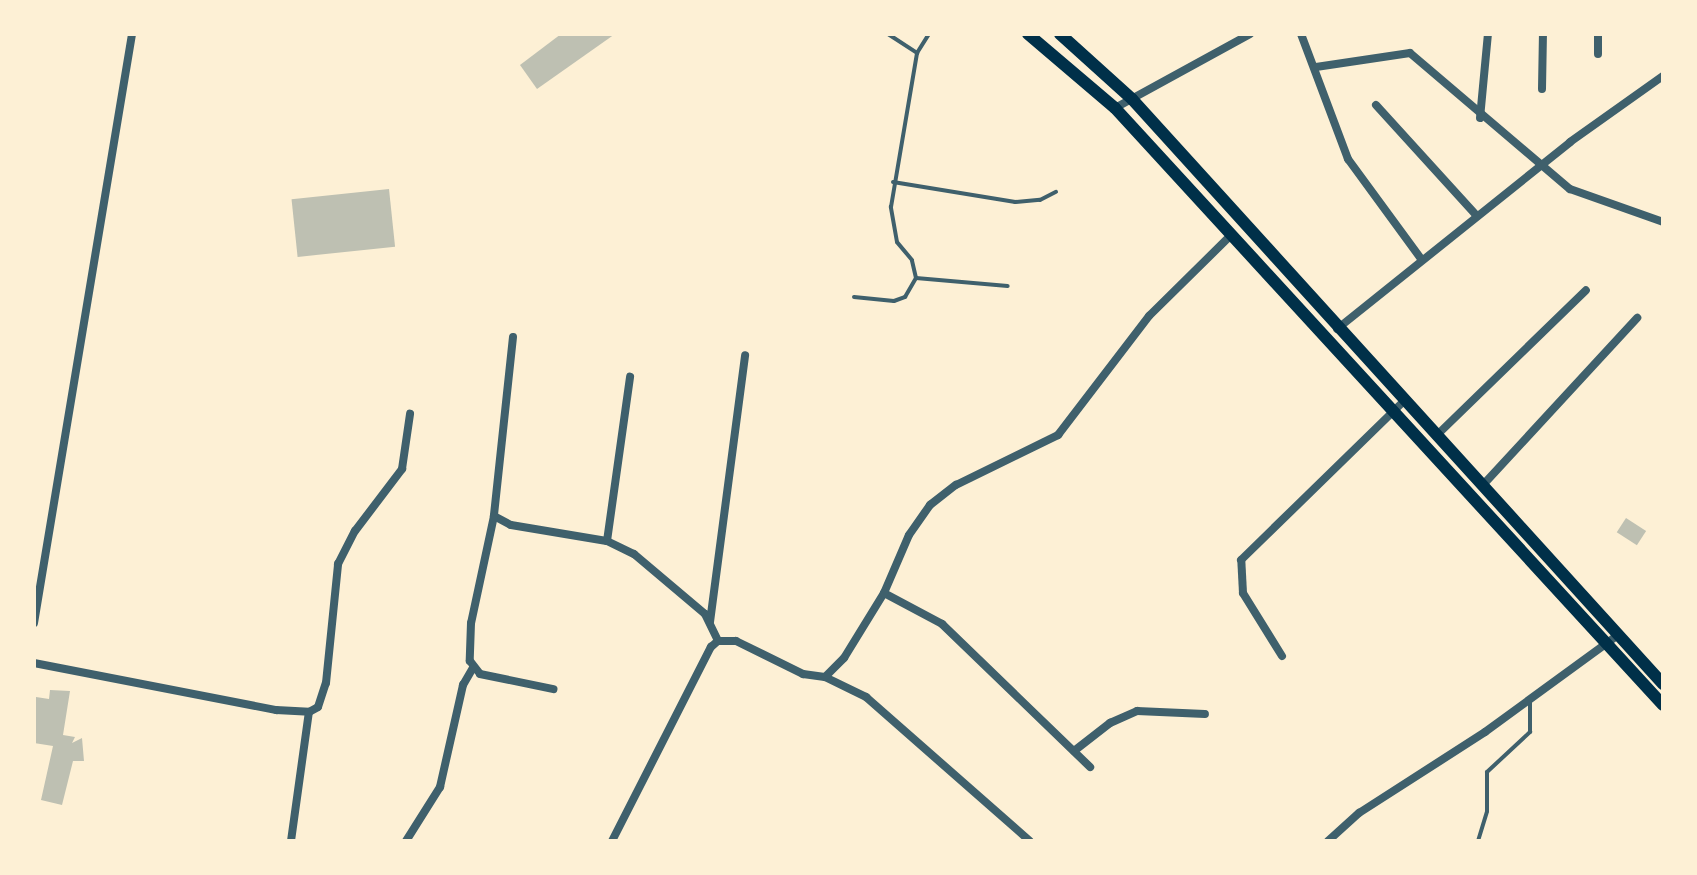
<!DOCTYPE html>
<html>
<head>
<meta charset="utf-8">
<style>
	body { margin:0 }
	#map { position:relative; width:1697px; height:875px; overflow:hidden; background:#fdf0d5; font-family:"PT Sans Narrow",sans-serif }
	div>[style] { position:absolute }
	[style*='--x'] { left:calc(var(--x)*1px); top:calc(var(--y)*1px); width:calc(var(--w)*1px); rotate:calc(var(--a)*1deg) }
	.building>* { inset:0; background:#bec0b2; transform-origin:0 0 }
	.service>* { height:4px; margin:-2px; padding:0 2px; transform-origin:2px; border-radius:2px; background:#3f606c }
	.minor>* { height:8px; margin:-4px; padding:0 4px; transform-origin:4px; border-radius:4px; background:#3f606c }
	.primary>* { height:12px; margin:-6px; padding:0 6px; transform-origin:6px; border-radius:6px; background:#003049 }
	span { translate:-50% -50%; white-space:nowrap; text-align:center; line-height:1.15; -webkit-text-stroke:6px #fdf0d5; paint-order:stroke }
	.frame { position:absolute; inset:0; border:36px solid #fdf0d5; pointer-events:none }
</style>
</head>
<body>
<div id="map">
	<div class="building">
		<div style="clip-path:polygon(561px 34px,615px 34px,537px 89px,520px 65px)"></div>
		<div style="left:389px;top:189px;width:58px;height:98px;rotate:84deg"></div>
		<div style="left:1626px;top:518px;width:24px;height:17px;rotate:33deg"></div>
		<div style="clip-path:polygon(50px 690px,70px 691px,63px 735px,75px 737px,72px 743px,82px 738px,84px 761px,73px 761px,62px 805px,41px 800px,53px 746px,34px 743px,36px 697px,49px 699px)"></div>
	</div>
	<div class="service">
		<div style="--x:888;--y:34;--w:35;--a:33"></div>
		<div style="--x:893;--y:182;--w:124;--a:9.3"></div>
		<div style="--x:1015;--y:202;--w:25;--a:-5"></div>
		<div style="--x:1040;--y:200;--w:18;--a:-27"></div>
		<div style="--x:916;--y:278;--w:92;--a:5"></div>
		<div style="--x:854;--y:297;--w:40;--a:5.7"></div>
		<div style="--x:894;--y:301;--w:12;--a:-20"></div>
		<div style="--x:905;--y:297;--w:22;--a:-60"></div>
		<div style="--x:916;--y:278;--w:18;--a:-103"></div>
		<div style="--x:912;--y:260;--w:23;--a:-130"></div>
		<div style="--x:897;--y:242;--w:36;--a:-100"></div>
		<div style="--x:891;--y:207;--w:156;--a:-80.4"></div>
		<div style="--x:917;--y:53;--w:22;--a:-58"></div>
		<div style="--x:1478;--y:841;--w:31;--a:-73"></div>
		<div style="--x:1487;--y:811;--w:39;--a:-90"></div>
		<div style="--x:1487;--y:772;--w:59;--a:-42.9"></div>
		<div style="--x:1530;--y:732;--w:32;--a:-90"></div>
	</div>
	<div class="minor">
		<div style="--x:1301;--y:34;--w:134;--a:69.4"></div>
		<div style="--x:1348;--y:159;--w:125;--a:53.8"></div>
		<div style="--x:1598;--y:54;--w:20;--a:-90"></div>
		<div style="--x:1316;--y:67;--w:95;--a:-8.5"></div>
		<div style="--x:1410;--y:53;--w:210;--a:40.4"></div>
		<div style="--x:1570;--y:189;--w:99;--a:19.5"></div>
		<div style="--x:1542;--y:89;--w:55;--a:-89"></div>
		<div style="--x:1376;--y:105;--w:150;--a:47.7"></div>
		<div style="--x:1115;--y:108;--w:154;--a:-28.7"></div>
		<div style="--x:1480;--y:118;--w:84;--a:-84.6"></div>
		<div style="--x:1337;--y:329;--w:299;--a:-38.7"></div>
		<div style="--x:1570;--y:142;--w:114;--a:-35.4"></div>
		<div style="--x:513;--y:337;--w:180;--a:96.1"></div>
		<div style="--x:494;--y:516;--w:19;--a:28"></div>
		<div style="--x:511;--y:525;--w:97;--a:9.5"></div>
		<div style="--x:607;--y:541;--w:30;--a:26"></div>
		<div style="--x:634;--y:554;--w:93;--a:40.2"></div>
		<div style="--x:705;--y:614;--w:30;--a:64"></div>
		<div style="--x:1436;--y:436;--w:209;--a:-44.2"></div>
		<div style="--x:1482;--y:486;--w:229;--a:-47.3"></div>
		<div style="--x:494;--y:516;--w:109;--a:102.1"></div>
		<div style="--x:471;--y:623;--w:38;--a:92"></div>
		<div style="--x:470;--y:661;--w:16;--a:52"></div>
		<div style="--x:480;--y:674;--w:75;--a:11.6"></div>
		<div style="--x:607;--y:541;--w:166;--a:-82"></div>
		<div style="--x:884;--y:593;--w:66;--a:28.1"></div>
		<div style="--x:942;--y:624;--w:206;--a:44"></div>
		<div style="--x:710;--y:622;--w:269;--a:-82.5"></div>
		<div style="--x:34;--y:623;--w:597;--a:-80.55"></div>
		<div style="--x:1282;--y:656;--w:74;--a:-121.8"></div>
		<div style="--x:1243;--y:593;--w:33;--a:-93"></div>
		<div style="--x:1241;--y:560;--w:228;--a:-44.3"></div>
		<div style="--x:34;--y:663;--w:247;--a:11"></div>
		<div style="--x:276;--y:710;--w:33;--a:3"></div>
		<div style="--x:309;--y:712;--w:10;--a:-29"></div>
		<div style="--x:318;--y:707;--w:25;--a:-72"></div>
		<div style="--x:326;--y:683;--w:120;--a:-84.2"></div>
		<div style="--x:338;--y:564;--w:37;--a:-63"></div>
		<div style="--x:355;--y:531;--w:78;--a:-52.8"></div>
		<div style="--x:402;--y:469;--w:56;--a:-81.7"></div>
		<div style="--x:825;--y:677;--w:46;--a:26"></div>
		<div style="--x:866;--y:697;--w:218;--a:41.3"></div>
		<div style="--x:1074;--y:751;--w:46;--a:-37.9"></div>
		<div style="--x:1110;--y:723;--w:30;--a:-24"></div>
		<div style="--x:1137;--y:711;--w:68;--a:2.5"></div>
		<div style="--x:291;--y:841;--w:130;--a:-82.1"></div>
		<div style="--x:406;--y:841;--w:64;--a:-57.8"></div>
		<div style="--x:440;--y:787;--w:105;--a:-77.3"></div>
		<div style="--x:463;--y:685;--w:20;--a:-60"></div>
		<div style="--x:612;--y:841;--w:218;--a:-63"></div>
		<div style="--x:711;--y:647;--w:9;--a:-41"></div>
		<div style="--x:718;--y:641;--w:18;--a:0"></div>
		<div style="--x:736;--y:641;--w:75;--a:26.2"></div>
		<div style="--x:803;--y:674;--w:22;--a:8"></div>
		<div style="--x:825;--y:677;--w:27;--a:-45"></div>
		<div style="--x:844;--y:658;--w:76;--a:-58.4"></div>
		<div style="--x:884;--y:593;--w:63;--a:-66.7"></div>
		<div style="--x:909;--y:535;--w:37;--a:-55"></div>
		<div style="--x:930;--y:505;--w:33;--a:-38"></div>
		<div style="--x:956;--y:485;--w:114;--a:-26.1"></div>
		<div style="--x:1058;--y:435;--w:150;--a:-52.6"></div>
		<div style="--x:1149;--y:316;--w:114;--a:-44.6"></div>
		<div style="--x:1328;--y:841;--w:42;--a:-42.1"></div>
		<div style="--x:1359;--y:813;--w:150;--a:-32.7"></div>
		<div style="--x:1485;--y:732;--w:165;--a:-36.1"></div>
	</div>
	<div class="primary">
		<div style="--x:1028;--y:34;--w:114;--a:40.4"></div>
		<div style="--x:1115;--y:108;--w:810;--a:47.45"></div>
		<div style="--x:1060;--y:34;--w:97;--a:42.1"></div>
		<div style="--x:1132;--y:99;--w:790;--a:47.77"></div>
	</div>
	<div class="frame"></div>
</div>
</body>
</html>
